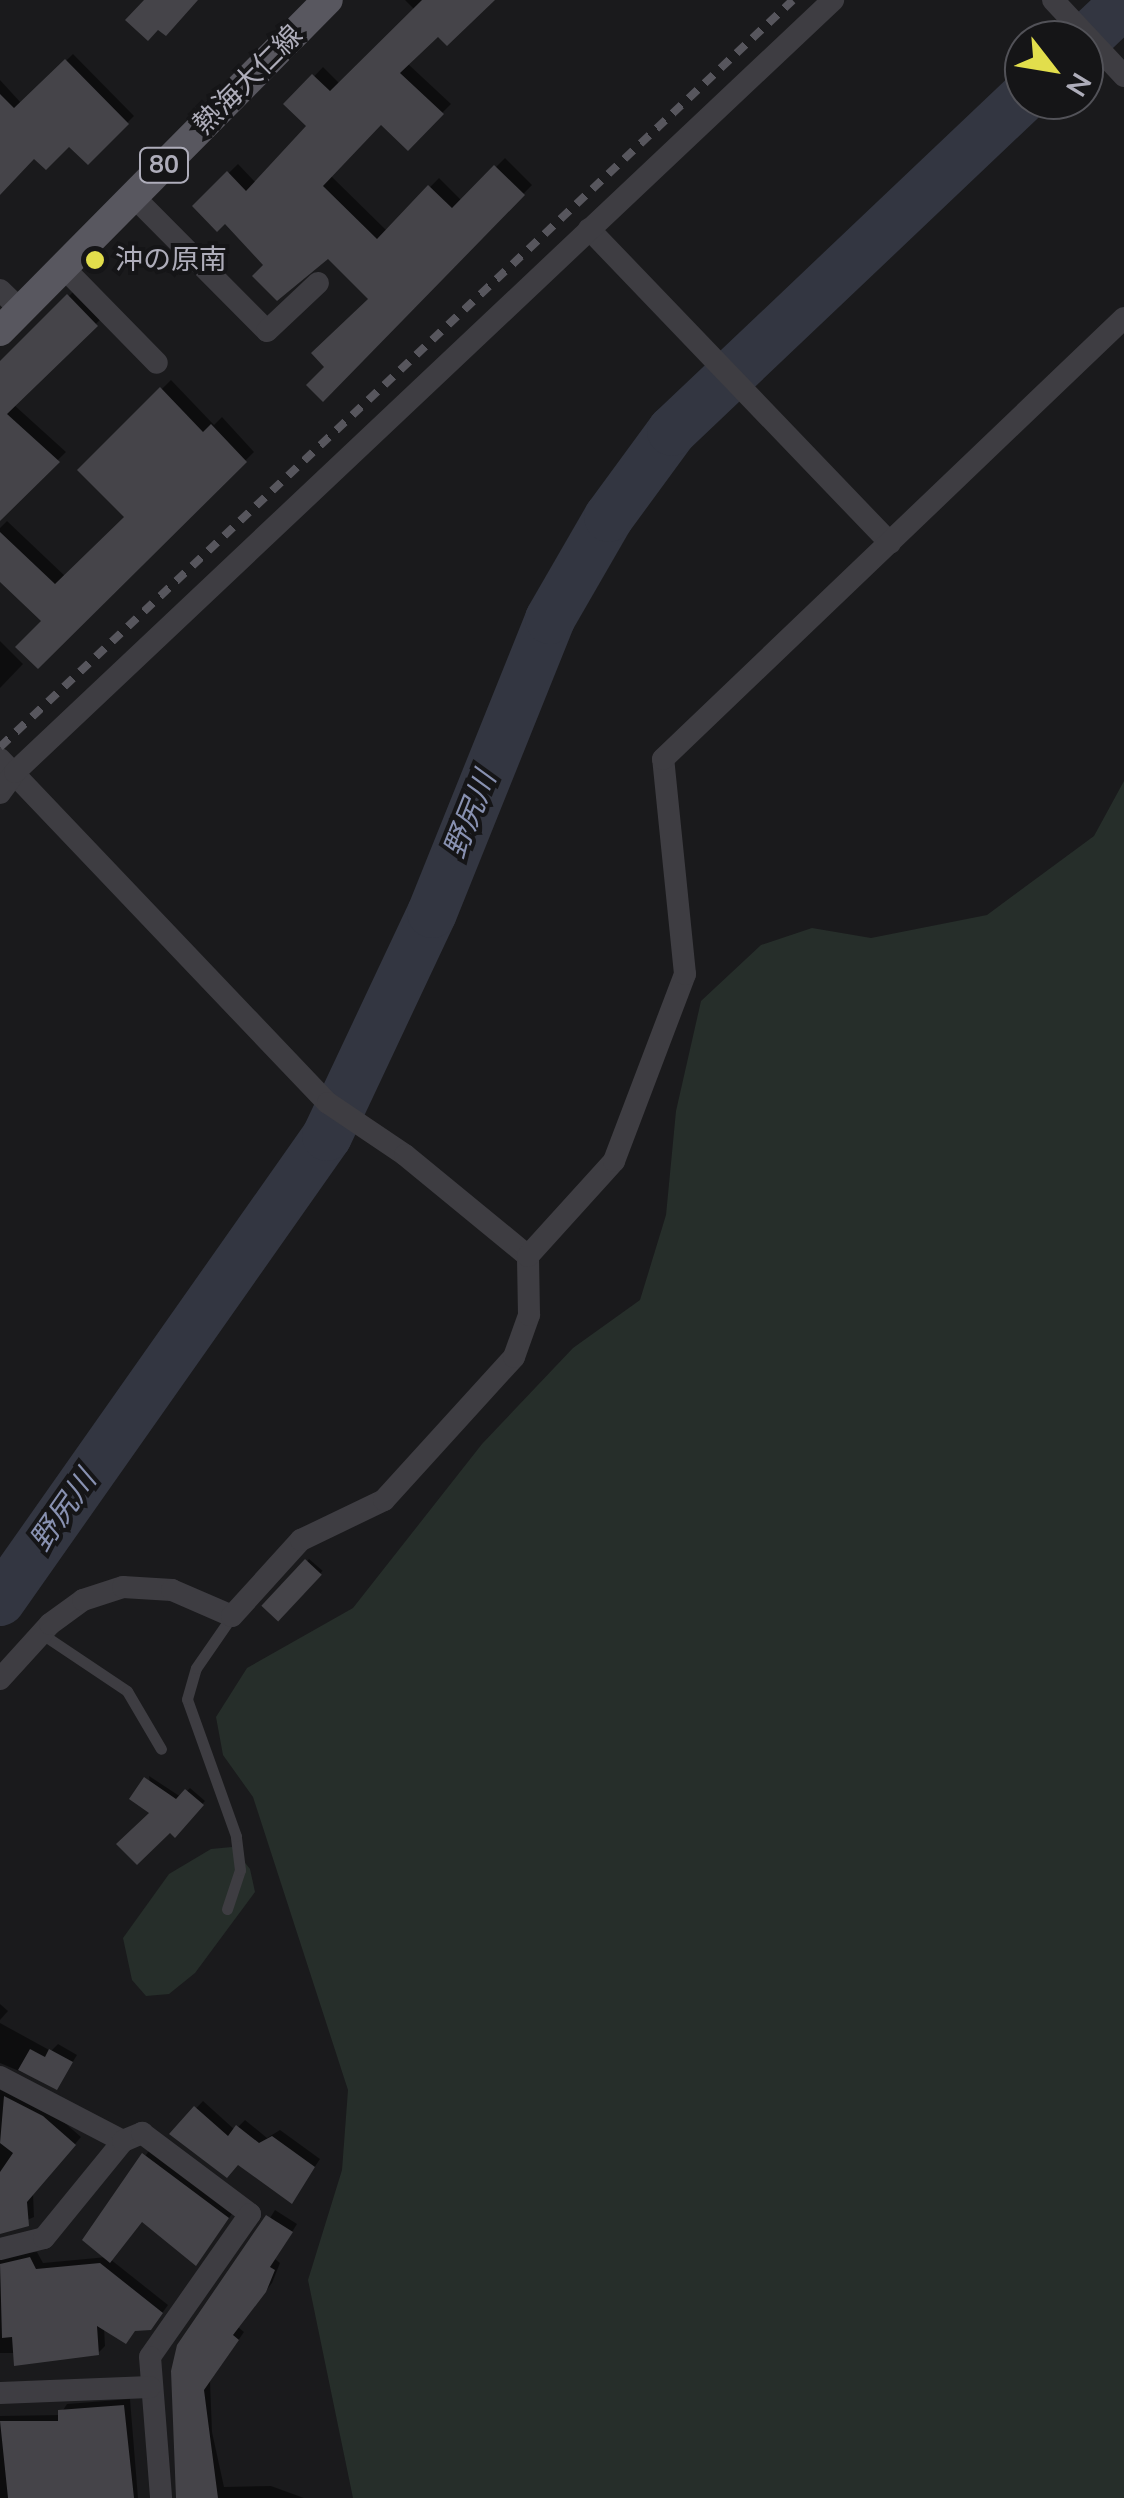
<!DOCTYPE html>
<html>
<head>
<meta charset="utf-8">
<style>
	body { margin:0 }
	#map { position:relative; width:1124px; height:2498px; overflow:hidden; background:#1a1a1c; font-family:"Nunito Sans","Noto Sans JP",sans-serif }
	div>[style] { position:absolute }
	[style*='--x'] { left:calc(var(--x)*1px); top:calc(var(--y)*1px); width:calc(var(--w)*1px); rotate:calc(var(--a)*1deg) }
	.green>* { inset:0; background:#262e2a }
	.shadow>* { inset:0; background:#0007; transform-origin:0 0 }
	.river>* { height:50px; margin:-25px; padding:0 25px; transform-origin:25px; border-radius:25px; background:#333641 }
	.building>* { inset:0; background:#454449; transform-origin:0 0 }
	.service>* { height:11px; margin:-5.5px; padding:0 5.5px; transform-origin:5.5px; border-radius:5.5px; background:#3e3d42 }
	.minor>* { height:22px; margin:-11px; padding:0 11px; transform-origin:11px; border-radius:11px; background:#3e3d42 }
	.primary>* { height:30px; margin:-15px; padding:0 15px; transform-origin:15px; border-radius:15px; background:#58575f }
	.rail>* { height:8px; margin-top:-4px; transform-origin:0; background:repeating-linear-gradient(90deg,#57565d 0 12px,transparent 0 22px) }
	.dots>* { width:28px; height:28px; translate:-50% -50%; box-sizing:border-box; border:5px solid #151517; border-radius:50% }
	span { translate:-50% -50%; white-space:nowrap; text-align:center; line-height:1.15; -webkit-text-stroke:8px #151517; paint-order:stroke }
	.shield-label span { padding:2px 8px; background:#151517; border:2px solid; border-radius:8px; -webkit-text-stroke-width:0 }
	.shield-label { font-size:25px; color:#aeadba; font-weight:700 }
	.street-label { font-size:28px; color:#aeadba }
	.poi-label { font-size:28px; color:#aeadba }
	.left { translate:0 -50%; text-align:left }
	.water-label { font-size:30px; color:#8891b1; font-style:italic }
	.north { position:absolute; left:1004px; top:20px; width:100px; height:100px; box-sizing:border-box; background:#151517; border:2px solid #525258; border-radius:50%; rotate:121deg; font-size:28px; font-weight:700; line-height:40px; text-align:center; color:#aeadba }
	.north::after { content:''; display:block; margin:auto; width:35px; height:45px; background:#e2de4c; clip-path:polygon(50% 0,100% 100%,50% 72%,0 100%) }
</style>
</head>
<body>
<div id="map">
	<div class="green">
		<div style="clip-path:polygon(1124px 781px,1124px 2498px,353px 2498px,308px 2280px,342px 2170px,348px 2090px,253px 1797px,223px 1755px,216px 1717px,247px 1668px,353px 1608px,482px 1444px,573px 1348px,640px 1300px,666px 1215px,676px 1111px,701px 1001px,761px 945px,812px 928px,871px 938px,987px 915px,1094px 836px)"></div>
		<div style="clip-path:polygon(232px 1847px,250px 1869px,255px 1892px,195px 1973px,169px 1994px,146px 1996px,132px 1980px,123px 1938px,169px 1874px,211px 1849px)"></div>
	</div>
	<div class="shadow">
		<div style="clip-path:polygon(405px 0,492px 0,438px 33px,407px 63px,451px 104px,408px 147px,381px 121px,330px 175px,387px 231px,439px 178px,462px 201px,505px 158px,532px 185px,323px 399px,328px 366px,372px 299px,328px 255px,266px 265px,225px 221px,195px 206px,238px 164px,256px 183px,309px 126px,287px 105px,323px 67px,340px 84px,415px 10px)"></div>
		<div style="clip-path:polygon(73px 54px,134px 116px,88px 162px,69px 143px,34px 156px,0 191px,0 80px,22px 104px)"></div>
		<div style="clip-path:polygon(77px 288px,104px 316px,13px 404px,66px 452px,10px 507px,0 498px,0 365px)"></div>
		<div style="clip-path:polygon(171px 380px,214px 425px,222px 417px,254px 452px,38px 666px,45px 621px,0 578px,0 528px,7px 521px,66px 577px,127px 517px,80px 470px)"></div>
		<div style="clip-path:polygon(0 641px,23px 664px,0 688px)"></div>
		<div style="left:309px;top:1559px;width:18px;height:64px;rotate:41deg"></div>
		<div style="clip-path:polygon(149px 1776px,181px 1797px,190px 1788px,205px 1801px,175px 1834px,153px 1812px)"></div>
		<div style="clip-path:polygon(0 2004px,8px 2011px,0 2020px)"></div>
		<div style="clip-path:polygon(0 2023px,51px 2051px,58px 2044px,77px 2055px,57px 2087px,0 2063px)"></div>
		<div style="clip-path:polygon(0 2084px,50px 2110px,81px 2137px,33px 2193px,34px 2217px,0 2232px)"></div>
		<div style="clip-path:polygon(203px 2101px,235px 2130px,245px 2120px,267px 2138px,280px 2130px,320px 2159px,292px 2201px,238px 2162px,172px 2134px)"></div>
		<div style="clip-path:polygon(151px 2148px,234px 2211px,202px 2256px,143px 2219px,110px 2259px,168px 2305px,157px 2320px,104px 2327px,105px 2346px,98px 2353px,0 2353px,0 2254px,37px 2252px,43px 2263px,107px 2257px,85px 2239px)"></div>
		<div style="clip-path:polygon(275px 2210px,297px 2224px,275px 2259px,280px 2263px,272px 2283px,238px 2327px,244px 2332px,210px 2381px,212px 2432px,224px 2487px,271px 2486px,304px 2498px,181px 2498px,174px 2371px)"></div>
		<div style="clip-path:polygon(130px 2399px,138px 2498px,0 2498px,0 2416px,60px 2415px,67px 2404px)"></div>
	</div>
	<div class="river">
		<div style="--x:1084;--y:41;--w:55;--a:-43.5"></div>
		<div style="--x:0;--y:1601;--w:568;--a:-54.88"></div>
		<div style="--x:327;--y:1136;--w:246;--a:-64.8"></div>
		<div style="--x:432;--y:913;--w:317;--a:-68.1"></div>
		<div style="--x:550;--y:619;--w:118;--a:-60"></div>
		<div style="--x:609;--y:517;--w:107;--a:-53.8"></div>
		<div style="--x:672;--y:431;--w:485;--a:-43.5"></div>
	</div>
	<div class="building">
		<div style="clip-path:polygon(144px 0,198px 0,166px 36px,158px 30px,148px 41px,125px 20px)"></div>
		<div style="clip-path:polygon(422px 0,495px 0,447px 46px,438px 37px,400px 73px,444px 114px,408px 151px,381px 125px,323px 186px,377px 239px,428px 185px,452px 208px,494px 165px,525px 195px,323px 402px,306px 385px,324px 367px,311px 353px,368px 299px,328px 259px,277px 301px,252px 276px,263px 265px,225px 224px,217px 232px,192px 206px,227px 171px,246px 191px,306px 126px,283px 104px,312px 74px,330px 91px)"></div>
		<div style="clip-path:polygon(65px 59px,129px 124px,88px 165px,69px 147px,46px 170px,34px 159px,0 195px,0 94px,14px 108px)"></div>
		<div style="clip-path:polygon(67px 294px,98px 326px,7px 414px,60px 462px,0 521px,0 361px)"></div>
		<div style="clip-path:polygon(160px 387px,203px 432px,211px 424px,247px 462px,38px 669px,15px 647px,41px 621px,0 582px,0 532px,55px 584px,124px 517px,77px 470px)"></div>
		<div style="left:305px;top:1559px;width:23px;height:64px;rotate:43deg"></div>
		<div style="clip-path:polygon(144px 1777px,176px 1799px,185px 1789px,204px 1805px,175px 1838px,170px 1833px,137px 1865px,116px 1844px,149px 1813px,129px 1799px)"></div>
		<div style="clip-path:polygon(30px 2049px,45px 2057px,49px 2049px,73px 2062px,57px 2090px,18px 2070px)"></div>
		<div style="clip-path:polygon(4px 2096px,43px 2116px,76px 2145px,27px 2202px,29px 2226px,0 2234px,0 2172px,13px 2153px,0 2143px)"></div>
		<div style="clip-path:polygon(194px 2106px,228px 2136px,236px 2125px,259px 2143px,272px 2136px,315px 2167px,292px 2204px,238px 2165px,227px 2178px,169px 2134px)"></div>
		<div style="clip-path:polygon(142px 2153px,229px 2218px,196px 2266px,142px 2222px,110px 2263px,82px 2240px)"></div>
		<div style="clip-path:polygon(266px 2215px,293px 2232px,270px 2267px,275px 2270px,266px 2292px,233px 2335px,239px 2340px,204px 2390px,218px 2498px,176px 2498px,171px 2371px,177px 2345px)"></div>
		<div style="clip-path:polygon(30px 2257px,36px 2269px,100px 2263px,163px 2313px,151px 2330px,135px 2331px,126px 2344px,97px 2326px,99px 2355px,14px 2366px,12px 2337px,2px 2338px,0 2264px)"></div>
		<div style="clip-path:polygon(124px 2405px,134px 2498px,8px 2498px,0 2421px,58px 2421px,58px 2410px)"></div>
	</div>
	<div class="service">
		<div style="--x:42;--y:1634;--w:102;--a:33.8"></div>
		<div style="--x:127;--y:1691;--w:67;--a:59.6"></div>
		<div style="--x:227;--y:1909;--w:41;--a:-71.6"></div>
		<div style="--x:240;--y:1870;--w:34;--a:-97"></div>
		<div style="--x:236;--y:1836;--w:145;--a:-109.7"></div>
		<div style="--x:187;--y:1699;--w:32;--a:-74"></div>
		<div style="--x:196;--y:1668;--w:63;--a:-55.3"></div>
	</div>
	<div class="minor">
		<div style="--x:1053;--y:0;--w:104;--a:46.9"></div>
		<div style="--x:133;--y:196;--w:190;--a:45.2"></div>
		<div style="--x:267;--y:331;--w:70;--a:-43.3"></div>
		<div style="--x:589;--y:229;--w:435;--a:46.2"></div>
		<div style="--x:63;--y:267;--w:134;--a:45.6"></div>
		<div style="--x:0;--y:290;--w:29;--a:44"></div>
		<div style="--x:0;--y:759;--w:475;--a:46.4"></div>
		<div style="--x:328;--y:1103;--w:93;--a:34"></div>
		<div style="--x:405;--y:1155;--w:159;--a:39.4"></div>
		<div style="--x:0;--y:793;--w:26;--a:-54"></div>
		<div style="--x:15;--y:772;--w:1125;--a:-43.34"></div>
		<div style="--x:0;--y:1679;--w:74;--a:-47.7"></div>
		<div style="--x:50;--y:1624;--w:41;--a:-36"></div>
		<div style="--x:83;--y:1600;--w:42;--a:-18"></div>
		<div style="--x:123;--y:1587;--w:49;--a:3.5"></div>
		<div style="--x:172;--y:1590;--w:65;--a:23.4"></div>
		<div style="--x:232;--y:1616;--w:103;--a:-47.8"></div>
		<div style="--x:301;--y:1540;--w:92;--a:-25.7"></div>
		<div style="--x:384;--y:1500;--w:193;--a:-47.7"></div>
		<div style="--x:514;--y:1357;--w:45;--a:-70.3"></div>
		<div style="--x:529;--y:1315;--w:59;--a:-91"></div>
		<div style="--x:528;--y:1256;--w:128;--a:-47.8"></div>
		<div style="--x:614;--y:1161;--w:200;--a:-69.2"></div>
		<div style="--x:685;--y:974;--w:216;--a:-95.8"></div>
		<div style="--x:663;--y:759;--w:638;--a:-43.73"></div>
		<div style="--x:0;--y:2077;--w:139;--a:27.5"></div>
		<div style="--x:0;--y:2249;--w:45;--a:-14"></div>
		<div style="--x:44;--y:2238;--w:125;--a:-50.8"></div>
		<div style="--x:123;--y:2141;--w:21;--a:-23"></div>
		<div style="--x:142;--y:2133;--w:135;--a:36.9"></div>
		<div style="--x:250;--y:2214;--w:174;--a:125"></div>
		<div style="--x:150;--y:2357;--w:141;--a:85.5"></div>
		<div style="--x:0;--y:2393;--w:150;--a:-2.3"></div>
	</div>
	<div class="primary">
		<div style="--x:0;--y:331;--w:466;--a:-45.3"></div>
	</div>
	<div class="rail">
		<div style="--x:0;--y:747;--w:1089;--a:-43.29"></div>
	</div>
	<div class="dots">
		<div style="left:95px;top:260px;background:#e2de4c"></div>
	</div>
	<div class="shield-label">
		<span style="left:164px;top:165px">80</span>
	</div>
	<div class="street-label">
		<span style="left:248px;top:80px;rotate:-45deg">熱海大仁線</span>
	</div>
	<div class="poi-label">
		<span class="left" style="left:115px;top:260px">沖の原南</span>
	</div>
	<div class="water-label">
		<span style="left:471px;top:815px;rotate:-68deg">野尻川</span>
		<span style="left:64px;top:1511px;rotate:-55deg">野尻川</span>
	</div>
	<div class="north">N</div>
</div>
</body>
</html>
